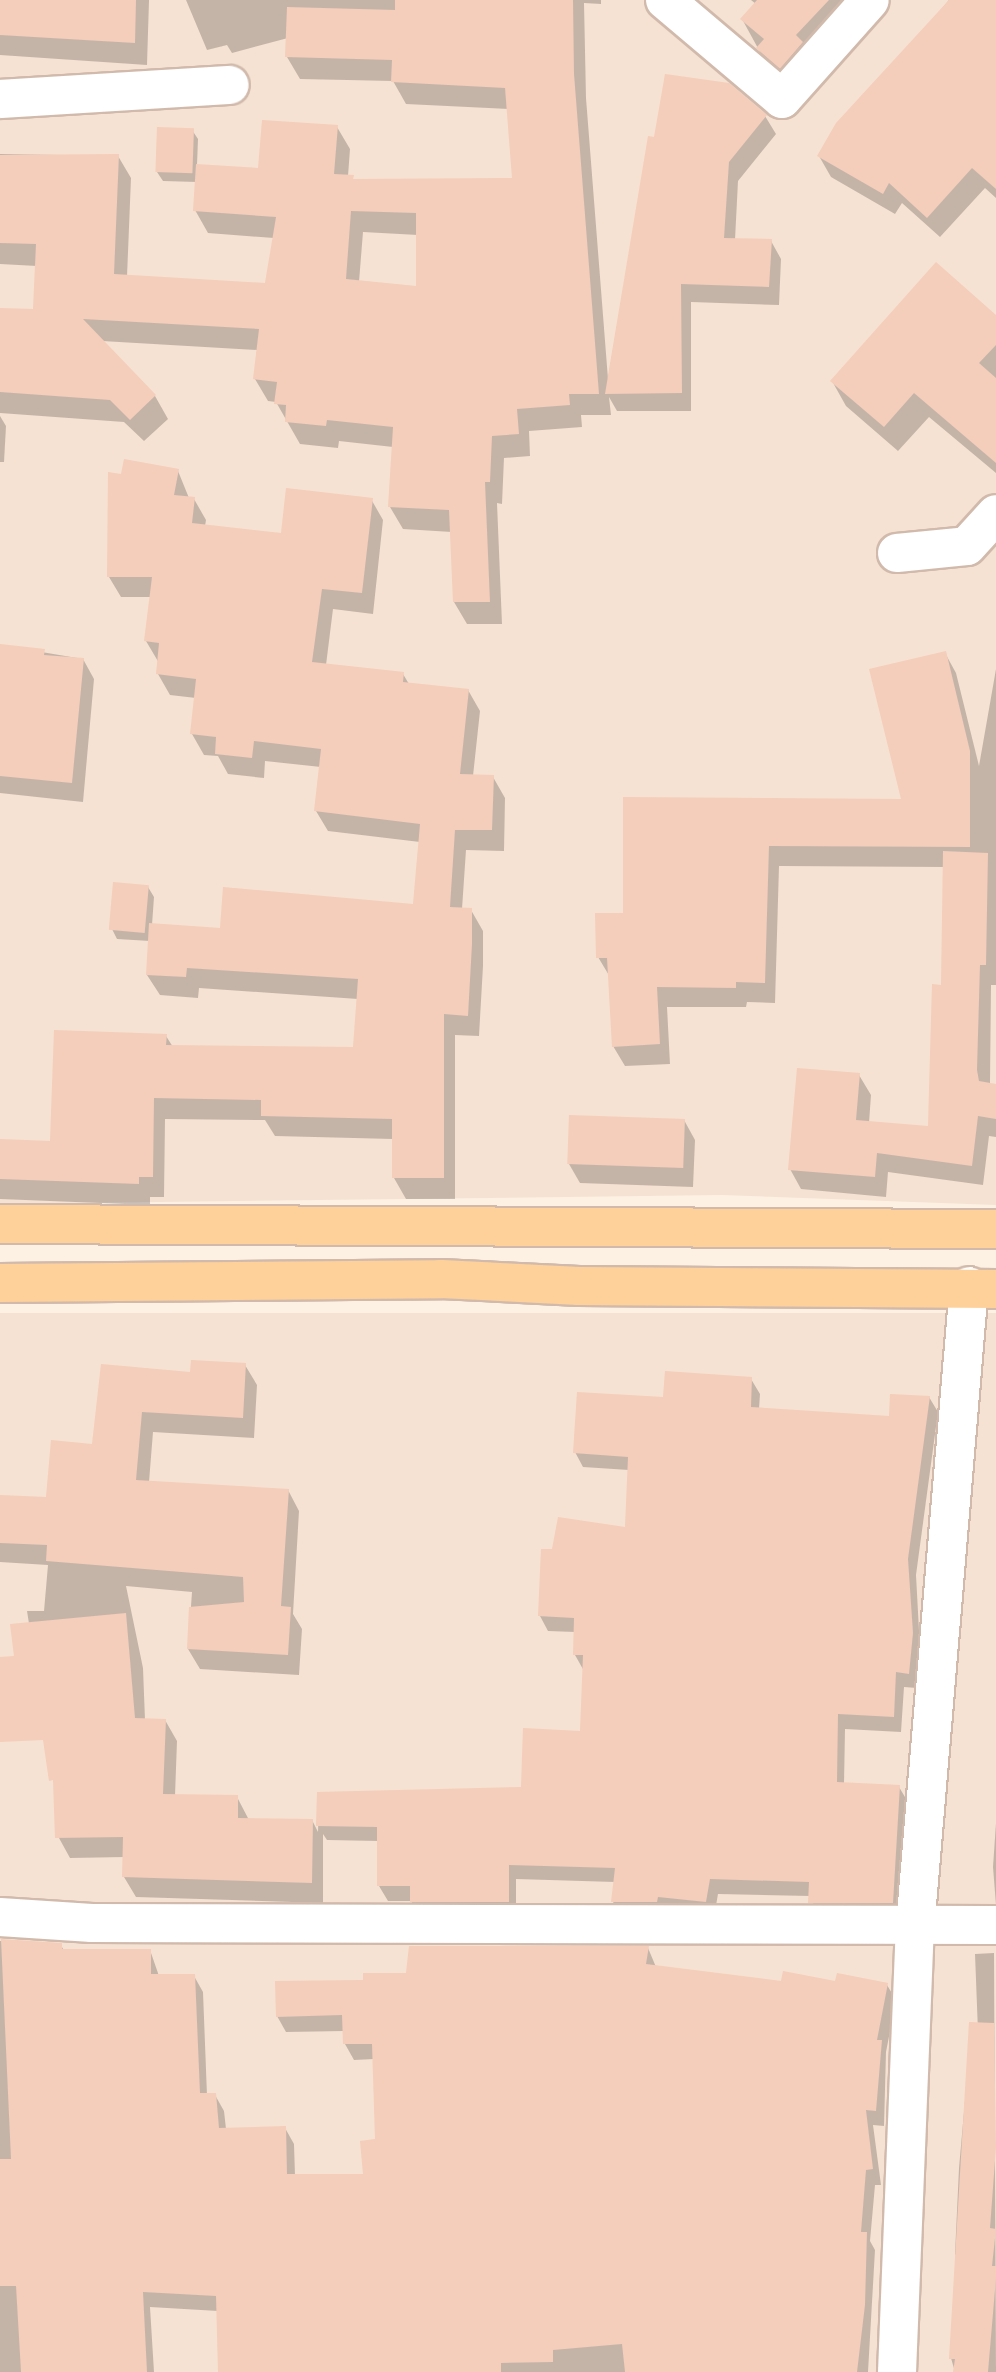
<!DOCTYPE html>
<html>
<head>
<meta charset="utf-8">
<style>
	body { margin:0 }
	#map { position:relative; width:996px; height:2372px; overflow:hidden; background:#fdf1e4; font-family:"Open Sans",sans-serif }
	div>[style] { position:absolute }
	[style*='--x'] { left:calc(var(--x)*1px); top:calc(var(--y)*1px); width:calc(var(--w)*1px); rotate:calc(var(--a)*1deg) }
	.residential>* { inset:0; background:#f5e2d2; transform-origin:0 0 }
	.shadow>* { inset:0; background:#0003 }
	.building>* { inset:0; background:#f4cdbb; transform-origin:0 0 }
	.roads { filter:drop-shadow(2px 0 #d1baac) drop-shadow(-2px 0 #d1baac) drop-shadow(0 2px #d1baac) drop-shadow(0 -2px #d1baac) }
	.minor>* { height:38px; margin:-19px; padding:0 19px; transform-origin:19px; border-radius:19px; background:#fff }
	.major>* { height:38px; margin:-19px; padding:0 19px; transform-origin:19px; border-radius:19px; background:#fed19a }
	span { translate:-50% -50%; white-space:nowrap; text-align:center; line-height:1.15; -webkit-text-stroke:7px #fff6eb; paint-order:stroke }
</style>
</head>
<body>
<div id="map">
	<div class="residential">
		<div style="clip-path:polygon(0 0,996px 0,996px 1205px,722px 1195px,0 1204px)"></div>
		<div style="left:0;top:1313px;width:996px;height:1059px"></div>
	</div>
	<div class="shadow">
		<div style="clip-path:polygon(0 0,149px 0,147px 65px,0 55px)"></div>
		<div style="clip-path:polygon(evenodd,186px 0,601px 0,601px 4px,584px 3px,586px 98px,608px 379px,649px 138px,765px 116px,776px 134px,738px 181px,735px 240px,771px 241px,781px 259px,779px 305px,691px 302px,691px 411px,617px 411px,609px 397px,611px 415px,581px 415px,582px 427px,529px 431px,530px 456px,504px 458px,502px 504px,497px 503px,502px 624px,467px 624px,454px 602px,452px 532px,403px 529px,390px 507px,393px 447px,339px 441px,338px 448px,300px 444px,276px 402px,268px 401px,255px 379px,258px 350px,102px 341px,155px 396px,168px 419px,144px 441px,124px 422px,0 413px,0 309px,35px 311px,37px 266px,0 264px,0 154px,118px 156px,131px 178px,127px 277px,266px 285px,274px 238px,208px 233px,195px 210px,197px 182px,163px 181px,157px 172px,192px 130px,198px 139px,197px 165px,260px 170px,337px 127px,350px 149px,348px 176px,355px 181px,514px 180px,509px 109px,406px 104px,393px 81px,300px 79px,287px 57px,288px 38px,232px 53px,227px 45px,207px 50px,186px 0,363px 232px,418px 235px,418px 288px,359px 282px,363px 232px)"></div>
		<div style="clip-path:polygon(751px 0,862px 0,794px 90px,771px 72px,742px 19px,756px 4px)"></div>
		<div style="clip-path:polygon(996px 0,996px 198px,985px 188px,940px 237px,902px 203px,895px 214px,831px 177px,819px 156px,949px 0)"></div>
		<div style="clip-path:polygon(996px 318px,996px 473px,929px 417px,898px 451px,846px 406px,832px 381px)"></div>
		<div style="clip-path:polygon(0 416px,6px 426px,4px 462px,0 462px)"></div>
		<div style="clip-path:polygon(178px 471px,189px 498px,194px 499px,206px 520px,205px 526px,282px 535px,371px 499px,383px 520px,373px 614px,333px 609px,326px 665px,403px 674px,409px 684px,468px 690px,480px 711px,473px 776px,493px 777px,505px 798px,504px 851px,466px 850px,462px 909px,471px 910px,483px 931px,483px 966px,479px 1036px,455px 1035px,455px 1199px,406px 1199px,394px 1178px,393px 1139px,275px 1136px,265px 1120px,165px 1119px,164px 1197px,150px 1197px,150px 1205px,0 1199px,0 1141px,52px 1143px,166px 1036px,173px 1047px,355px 1049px,358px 999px,199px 988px,198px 998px,160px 995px,147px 975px,150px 941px,117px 939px,112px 929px,148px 887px,154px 897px,152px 925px,221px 930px,415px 906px,420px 842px,328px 831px,316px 811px,321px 767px,265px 761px,264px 778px,228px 774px,218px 756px,204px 755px,192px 734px,196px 698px,170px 695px,158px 674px,159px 663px,146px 641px,151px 597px,121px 597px,109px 577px,122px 476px)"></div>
		<div style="clip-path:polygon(0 645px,83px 659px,94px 679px,83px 802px,0 793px)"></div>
		<div style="clip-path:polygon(945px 653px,956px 673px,979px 766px,996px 669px,996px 985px,991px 985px,990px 1084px,996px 1085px,996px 1137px,989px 1136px,983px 1185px,888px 1172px,886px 1197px,801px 1189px,790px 1169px,859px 1075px,871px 1095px,869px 1123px,930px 1128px,943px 986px,945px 867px,779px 866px,775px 1003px,747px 1002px,746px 1007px,667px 1007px,670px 1064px,625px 1066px,613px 1046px,610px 977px,598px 957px,625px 914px,625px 799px,903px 800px)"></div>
		<div style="clip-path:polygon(684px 1120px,695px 1140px,693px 1187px,580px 1183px,569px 1164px)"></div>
		<div style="clip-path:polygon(245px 1365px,257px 1385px,254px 1438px,153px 1432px,149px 1482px,288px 1490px,299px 1511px,293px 1614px,302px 1629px,299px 1675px,200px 1669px,188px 1649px,192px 1592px,126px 1586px,143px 1668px,145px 1720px,165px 1720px,177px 1741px,175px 1796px,237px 1797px,249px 1820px,312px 1820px,318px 1832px,319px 1794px,523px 1789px,581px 1733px,584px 1671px,575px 1655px,575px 1632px,548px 1631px,540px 1616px,554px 1551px,626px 1529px,629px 1470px,583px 1467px,575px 1452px,665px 1399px,751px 1379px,760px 1394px,759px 1409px,891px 1418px,929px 1397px,938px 1412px,916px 1575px,920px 1649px,917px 1688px,904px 1687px,901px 1732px,845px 1729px,844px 1785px,899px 1787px,908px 1802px,901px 1917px,819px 1917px,810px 1896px,718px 1894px,714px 1917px,622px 1917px,613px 1902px,615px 1882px,516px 1879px,516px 1917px,420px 1916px,411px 1901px,388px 1901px,379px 1886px,379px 1841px,327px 1840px,323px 1834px,323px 1903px,136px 1897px,124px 1877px,125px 1857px,70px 1858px,59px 1838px,55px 1789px,27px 1611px,44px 1611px,48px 1565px,0 1562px,0 1496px,47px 1499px,94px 1446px,192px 1374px)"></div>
		<div style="clip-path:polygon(996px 1823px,996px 1905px,993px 1867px)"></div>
		<div style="clip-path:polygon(0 1941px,61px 1945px,64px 1951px,150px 1950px,159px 1976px,194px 1976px,203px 1992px,207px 2095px,215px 2095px,224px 2111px,226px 2129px,285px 2128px,294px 2144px,295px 2176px,365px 2176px,377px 2141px,374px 2059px,354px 2060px,345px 2044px,344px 2031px,286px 2032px,277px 2016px,365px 1982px,648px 1948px,656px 1967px,782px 1983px,887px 1985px,896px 2000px,886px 2052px,884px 2126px,873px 2125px,881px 2185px,875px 2185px,870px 2241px,875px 2250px,868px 2372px,220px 2372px,218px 2311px,150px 2307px,154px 2372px,0 2372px)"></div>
		<div style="clip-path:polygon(994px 1948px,996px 2372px,955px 2372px,951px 2358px,959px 2261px,955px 2254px,959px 2168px,967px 2078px,978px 2032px,975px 1954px,994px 1953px)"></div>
	</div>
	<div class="building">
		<div style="clip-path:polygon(0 0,136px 0,135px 43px,0 35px)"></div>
		<div style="clip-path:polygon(evenodd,395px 0,573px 0,574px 74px,599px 394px,569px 394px,570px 405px,517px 409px,519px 434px,492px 436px,490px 482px,485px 482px,490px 602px,453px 602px,449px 510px,388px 507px,393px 427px,327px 420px,326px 426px,285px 422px,286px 405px,274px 404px,277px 382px,253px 379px,259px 329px,83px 319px,156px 395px,130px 420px,110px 400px,0 392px,0 308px,33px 309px,36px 244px,0 243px,0 155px,119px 154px,114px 274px,265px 283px,276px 217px,193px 211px,196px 164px,258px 168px,262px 120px,338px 125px,334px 174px,354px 175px,353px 179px,512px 178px,505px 88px,391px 82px,392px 60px,285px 57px,287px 7px,395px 10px,395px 0,351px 211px,416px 213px,416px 286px,346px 279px,351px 211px)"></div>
		<div style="clip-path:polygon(757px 0,829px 0,796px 35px,803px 42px,780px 69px,756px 48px,764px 39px,740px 19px)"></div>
		<div style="clip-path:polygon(949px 0,996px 0,996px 189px,972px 168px,927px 218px,889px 183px,883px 194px,817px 156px,836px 123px)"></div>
		<div style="clip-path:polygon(665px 74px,729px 83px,767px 115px,729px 162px,724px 238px,772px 239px,769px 287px,681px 284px,682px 393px,605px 394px,648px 136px,654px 137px)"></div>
		<div style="left:157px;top:127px;width:37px;height:45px;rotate:2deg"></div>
		<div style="clip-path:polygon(936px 262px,996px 315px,996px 345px,979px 363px,996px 378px,996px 463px,914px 393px,884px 427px,830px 381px)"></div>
		<div style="clip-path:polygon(124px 459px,179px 469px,174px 495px,195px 497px,192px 523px,281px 533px,286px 488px,373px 498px,362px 593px,322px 589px,312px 662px,404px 672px,403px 682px,469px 689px,460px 774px,494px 775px,492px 830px,455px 830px,450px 907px,472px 908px,472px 944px,468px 1016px,444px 1014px,444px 1178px,392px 1178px,392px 1119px,261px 1116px,261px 1100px,154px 1098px,153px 1177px,139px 1177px,139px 1184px,0 1179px,0 1139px,50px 1141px,54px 1030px,167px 1034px,166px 1045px,353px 1047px,358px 979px,187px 968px,186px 977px,146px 975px,149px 923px,220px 928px,223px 887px,413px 904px,420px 824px,314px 811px,321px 749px,254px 741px,252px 758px,215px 754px,216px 737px,190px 734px,196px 679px,156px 674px,159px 643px,144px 641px,152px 577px,107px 577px,108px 472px,121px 474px)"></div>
		<div style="clip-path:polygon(0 644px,45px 649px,44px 655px,84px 658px,72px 783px,0 776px)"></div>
		<div style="clip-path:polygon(946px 651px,970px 751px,970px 847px,769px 846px,765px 983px,736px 982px,736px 988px,657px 987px,660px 1044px,612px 1047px,607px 958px,596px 958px,595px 913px,623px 913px,623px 797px,901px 799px,869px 669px)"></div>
		<div style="clip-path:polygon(943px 851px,988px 853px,986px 965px,980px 965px,977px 1070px,979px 1081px,996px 1084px,996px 1119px,978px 1116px,972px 1166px,877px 1153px,875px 1177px,788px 1170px,797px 1068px,860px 1073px,856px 1120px,928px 1126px,932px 984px,941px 985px)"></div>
		<div style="left:113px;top:882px;width:36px;height:48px;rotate:5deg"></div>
		<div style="left:569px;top:1115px;width:116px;height:49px;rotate:2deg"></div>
		<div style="clip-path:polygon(191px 1360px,246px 1363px,243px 1418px,142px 1412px,136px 1480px,289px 1489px,281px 1606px,291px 1607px,288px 1655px,187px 1649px,189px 1607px,244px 1602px,243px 1577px,46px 1561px,47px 1545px,0 1543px,0 1495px,46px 1497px,51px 1440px,92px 1444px,101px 1364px,190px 1372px)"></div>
		<div style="clip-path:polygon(665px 1371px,752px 1377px,751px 1407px,889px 1416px,890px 1394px,930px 1396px,908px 1559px,913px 1633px,909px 1674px,896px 1672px,894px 1717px,838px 1714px,837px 1782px,900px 1785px,893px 1903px,808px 1903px,809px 1882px,710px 1879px,706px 1902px,658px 1897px,657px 1902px,611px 1902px,615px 1868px,509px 1865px,509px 1902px,410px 1902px,410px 1886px,377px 1886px,377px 1827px,316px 1826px,317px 1792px,521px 1787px,523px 1728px,580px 1731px,583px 1655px,573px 1655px,574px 1618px,538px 1616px,541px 1549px,552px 1549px,558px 1517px,625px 1527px,628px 1457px,573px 1453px,577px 1392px,663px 1397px)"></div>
		<div style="clip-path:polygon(126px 1613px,135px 1718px,166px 1719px,163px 1794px,238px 1795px,238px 1818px,313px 1819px,312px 1883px,122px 1877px,123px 1837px,55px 1838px,53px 1780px,49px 1781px,43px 1740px,0 1742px,0 1657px,14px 1656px,10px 1624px)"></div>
		<div style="clip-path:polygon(1px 1939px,62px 1943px,62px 1949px,151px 1949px,151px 1974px,195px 1974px,200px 2093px,216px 2093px,219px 2128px,286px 2126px,287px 2174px,363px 2174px,360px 2141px,375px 2139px,372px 2044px,343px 2044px,342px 2015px,276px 2017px,275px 1981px,363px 1980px,363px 1973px,406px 1973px,409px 1946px,649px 1946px,646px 1964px,781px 1981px,783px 1971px,835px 1981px,837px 1973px,888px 1983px,877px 2040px,882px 2040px,876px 2111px,866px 2110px,873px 2169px,866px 2170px,861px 2232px,867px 2232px,865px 2305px,857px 2372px,625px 2372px,622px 2344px,553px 2350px,553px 2362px,501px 2363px,501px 2372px,218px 2372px,216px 2296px,143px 2292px,147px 2372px,21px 2372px,16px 2286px,0 2286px,0 2159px,11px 2159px)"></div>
		<div style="clip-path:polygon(969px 2022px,994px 2023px,996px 2147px,990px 2228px,996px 2229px,992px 2266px,996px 2266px,996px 2278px,988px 2372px,953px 2372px,955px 2359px,949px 2359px)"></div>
	</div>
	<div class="roads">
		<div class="minor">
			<div style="--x:665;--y:0;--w:153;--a:40.2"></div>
			<div style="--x:782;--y:99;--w:132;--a:-48.4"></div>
			<div style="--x:0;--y:99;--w:230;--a:-3.5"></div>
			<div style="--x:897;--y:553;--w:70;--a:-5.7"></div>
			<div style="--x:967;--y:546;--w:43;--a:-47.8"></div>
			<div style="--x:0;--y:1917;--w:92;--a:3.7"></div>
			<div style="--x:92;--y:1923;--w:904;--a:0.13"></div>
			<div style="--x:897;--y:2372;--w:444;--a:-87.7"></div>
			<div style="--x:915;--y:1928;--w:644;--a:-85.19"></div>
		</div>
		<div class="major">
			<div style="--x:0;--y:1224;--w:996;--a:0.29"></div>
			<div style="--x:0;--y:1283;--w:441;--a:-0.5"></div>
			<div style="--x:441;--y:1279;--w:138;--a:2.9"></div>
			<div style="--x:579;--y:1286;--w:417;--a:0.4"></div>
		</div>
	</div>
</div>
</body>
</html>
